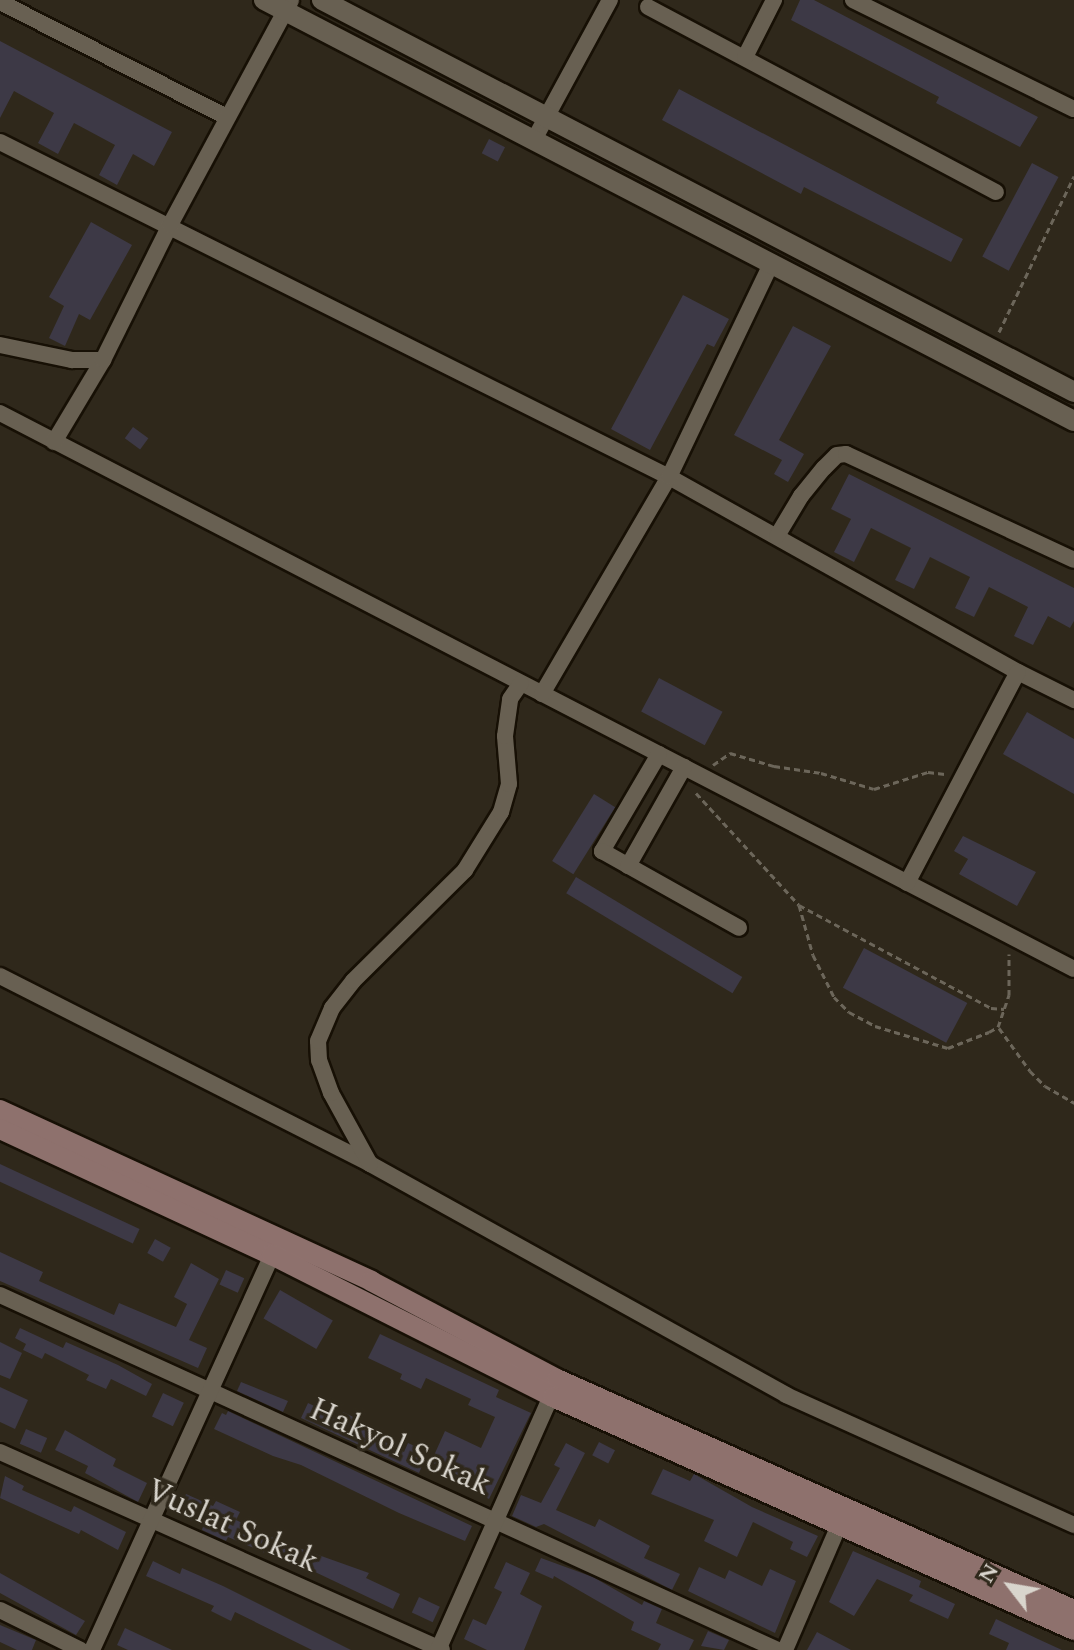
<!DOCTYPE html>
<html>
<head>
<meta charset="utf-8">
<style>
	body { margin:0 }
	#map { position:relative; width:1074px; height:1650px; overflow:hidden; background:#2f281b; font-family:Spectral,serif }
	div>[style] { position:absolute }
	[style*='--x'] { left:calc(var(--x)*1px); top:calc(var(--y)*1px); width:calc(var(--w)*1px); rotate:calc(var(--a)*1deg) }
	.building>* { inset:0; background:#3d3946; transform-origin:0 0 }
	.path>* { height:3px; margin-top:-1.5px; transform-origin:0; background:repeating-linear-gradient(90deg,#6c665a 0 6px,transparent 0 10px) }
	.roads { filter:drop-shadow(2px 0 #171005) drop-shadow(-2px 0 #171005) drop-shadow(0 2px #171005) drop-shadow(0 -2px #171005) }
	.minor>* { height:16px; margin:-8px; padding:0 8px; transform-origin:8px; border-radius:8px; background:#686052 }
	.tertiary>* { height:20px; margin:-10px; padding:0 10px; transform-origin:10px; border-radius:10px; background:#686052 }
	.secondary>* { height:20px; margin:-10px; padding:0 10px; transform-origin:10px; border-radius:10px; background:#8e716d }
	span { translate:-50% -50%; white-space:nowrap; text-align:center; line-height:1.15; -webkit-text-stroke:7px #2f281b; paint-order:stroke }
	.street-label { font-size:32px; color:#d9d5cd }
	.north { position:absolute; left:970px; top:1546px; width:80px; height:80px; -webkit-text-stroke:6px #2f281b; paint-order:stroke; rotate:301deg; font-size:22px; font-weight:700; line-height:32px; text-align:center; color:#d9d5cd }
	.north::after { content:''; display:block; margin:auto; width:28px; height:36px; background:#d9d5cd; clip-path:polygon(50% 0,100% 100%,50% 72%,0 100%) }
</style>
</head>
<body>
<div id="map">
	<div class="building">
		<div style="clip-path:polygon(800px 0,814px 0,1038px 117px,1020px 147px,936px 103px,939px 97px,791px 20px)"></div>
		<div style="clip-path:polygon(0 41px,172px 132px,154px 166px,133px 154px,117px 185px,99px 175px,115px 145px,74px 123px,58px 154px,38px 143px,54px 113px,14px 91px,0 118px)"></div>
		<div style="clip-path:polygon(679px 89px,963px 239px,951px 262px,804px 187px,801px 194px,662px 120px)"></div>
		<div style="left:489px;top:139px;width:18px;height:16px;rotate:27deg"></div>
		<div style="left:1032px;top:163px;width:30px;height:106px;rotate:28deg"></div>
		<div style="clip-path:polygon(91px 222px,132px 245px,90px 320px,79px 314px,65px 346px,49px 338px,64px 306px,49px 297px)"></div>
		<div style="clip-path:polygon(683px 295px,729px 319px,714px 347px,707px 344px,650px 450px,611px 429px)"></div>
		<div style="clip-path:polygon(793px 326px,831px 346px,779px 440px,804px 454px,788px 482px,774px 474px,782px 460px,734px 435px)"></div>
		<div style="left:133px;top:427px;width:19px;height:14px;rotate:36deg"></div>
		<div style="clip-path:polygon(849px 474px,1074px 588px,1074px 621px,1070px 628px,1048px 616px,1033px 645px,1014px 636px,1028px 607px,989px 587px,974px 617px,955px 608px,970px 577px,930px 557px,914px 589px,895px 580px,911px 548px,871px 528px,854px 562px,834px 552px,851px 519px,831px 509px)"></div>
		<div style="left:659px;top:678px;width:72px;height:38px;rotate:28deg"></div>
		<div style="clip-path:polygon(1027px 712px,1074px 739px,1074px 794px,1003px 754px)"></div>
		<div style="left:594px;top:794px;width:25px;height:79px;rotate:32deg"></div>
		<div style="clip-path:polygon(963px 836px,1036px 872px,1017px 906px,959px 874px,968px 859px,954px 851px)"></div>
		<div style="left:576px;top:877px;width:194px;height:19px;rotate:31deg"></div>
		<div style="left:864px;top:948px;width:117px;height:45px;rotate:28deg"></div>
		<div style="left:0;top:1164px;width:154px;height:16px;rotate:25deg"></div>
		<div style="left:155px;top:1239px;width:18px;height:16px;rotate:29deg"></div>
		<div style="clip-path:polygon(0 1252px,43px 1272px,39px 1281px,114px 1315px,119px 1303px,176px 1327px,187px 1304px,174px 1297px,191px 1263px,219px 1279px,189px 1340px,207px 1348px,198px 1368px,0 1281px)"></div>
		<div style="left:226px;top:1270px;width:20px;height:16px;rotate:24deg"></div>
		<div style="left:280px;top:1290px;width:61px;height:33px;rotate:30deg"></div>
		<div style="clip-path:polygon(20px 1328px,63px 1348px,66px 1342px,118px 1365px,152px 1384px,146px 1396px,111px 1379px,106px 1389px,86px 1380px,89px 1375px,45px 1353px,42px 1359px,23px 1350px,26px 1344px,15px 1338px)"></div>
		<div style="clip-path:polygon(380px 1334px,499px 1390px,496px 1397px,531px 1413px,489px 1499px,469px 1489px,472px 1482px,431px 1462px,445px 1431px,481px 1448px,495px 1417px,468px 1405px,471px 1399px,426px 1378px,421px 1389px,400px 1379px,402px 1374px,368px 1358px)"></div>
		<div style="clip-path:polygon(0 1342px,22px 1353px,10px 1379px,0 1375px)"></div>
		<div style="clip-path:polygon(241px 1382px,288px 1401px,283px 1412px,237px 1391px)"></div>
		<div style="clip-path:polygon(0 1387px,28px 1400px,15px 1429px,0 1422px)"></div>
		<div style="left:163px;top:1393px;width:23px;height:26px;rotate:25deg"></div>
		<div style="clip-path:polygon(308px 1403px,340px 1418px,343px 1412px,368px 1424px,365px 1431px,404px 1452px,408px 1443px,428px 1452px,419px 1473px,301px 1418px)"></div>
		<div style="clip-path:polygon(228px 1411px,472px 1526px,465px 1541px,399px 1513px,301px 1465px,273px 1456px,214px 1429px,222px 1413px,226px 1415px)"></div>
		<div style="left:26px;top:1429px;width:23px;height:16px;rotate:23deg"></div>
		<div style="clip-path:polygon(65px 1430px,116px 1459px,113px 1466px,147px 1483px,138px 1502px,85px 1473px,88px 1466px,55px 1450px)"></div>
		<div style="left:599px;top:1442px;width:18px;height:15px;rotate:27deg"></div>
		<div style="clip-path:polygon(566px 1443px,585px 1453px,556px 1510px,595px 1527px,599px 1519px,650px 1546px,644px 1558px,680px 1574px,672px 1590px,544px 1524px,536px 1527px,512px 1516px,521px 1495px,541px 1503px,560px 1468px,554px 1465px)"></div>
		<div style="clip-path:polygon(663px 1469px,690px 1481px,694px 1474px,752px 1507px,818px 1536px,807px 1557px,790px 1549px,793px 1542px,753px 1522px,737px 1557px,704px 1541px,714px 1520px,651px 1494px)"></div>
		<div style="clip-path:polygon(5px 1476px,24px 1486px,22px 1490px,71px 1512px,74px 1506px,126px 1532px,118px 1550px,81px 1530px,79px 1534px,0 1498px)"></div>
		<div style="clip-path:polygon(186px 1494px,213px 1506px,216px 1501px,240px 1512px,236px 1520px,282px 1542px,369px 1573px,366px 1578px,400px 1594px,393px 1609px,296px 1563px,295px 1566px,228px 1537px,226px 1541px,202px 1530px,203px 1526px,177px 1514px)"></div>
		<div style="clip-path:polygon(853px 1551px,921px 1581px,919px 1587px,955px 1604px,948px 1619px,909px 1601px,913px 1595px,877px 1579px,854px 1616px,829px 1602px)"></div>
		<div style="clip-path:polygon(541px 1558px,593px 1577px,642px 1605px,644px 1601px,662px 1609px,656px 1623px,694px 1640px,689px 1650px,658px 1650px,661px 1644px,631px 1630px,634px 1622px,554px 1576px,553px 1579px,535px 1571px)"></div>
		<div style="clip-path:polygon(153px 1561px,180px 1574px,182px 1568px,223px 1586px,351px 1650px,312px 1650px,235px 1612px,231px 1621px,211px 1611px,214px 1606px,146px 1576px)"></div>
		<div style="clip-path:polygon(506px 1562px,530px 1573px,520px 1594px,542px 1606px,524px 1650px,487px 1650px,464px 1639px,473px 1619px,486px 1625px,502px 1592px,494px 1588px)"></div>
		<div style="clip-path:polygon(699px 1567px,725px 1579px,729px 1570px,762px 1586px,770px 1569px,796px 1581px,775px 1633px,688px 1591px)"></div>
		<div style="clip-path:polygon(0 1573px,85px 1621px,76px 1635px,0 1593px)"></div>
		<div style="left:419px;top:1597px;width:23px;height:17px;rotate:25deg"></div>
		<div style="clip-path:polygon(996px 1619px,1038px 1639px,1062px 1650px,1006px 1650px,1009px 1643px,989px 1634px)"></div>
		<div style="clip-path:polygon(0 1625px,36px 1640px,32px 1650px,17px 1650px,0 1642px)"></div>
		<div style="clip-path:polygon(125px 1628px,172px 1650px,128px 1650px,117px 1645px)"></div>
		<div style="clip-path:polygon(708px 1631px,729px 1640px,724px 1650px,701px 1646px)"></div>
		<div style="clip-path:polygon(817px 1632px,851px 1650px,807px 1650px)"></div>
	</div>
	<div class="path">
		<div style="--x:999;--y:332;--w:173;--a:-64.3"></div>
		<div style="--x:713;--y:765;--w:21;--a:-35"></div>
		<div style="--x:730;--y:753;--w:46;--a:16.5"></div>
		<div style="--x:774;--y:766;--w:48;--a:8.5"></div>
		<div style="--x:821;--y:773;--w:55;--a:16.8"></div>
		<div style="--x:874;--y:789;--w:57;--a:-17.5"></div>
		<div style="--x:928;--y:772;--w:17;--a:7"></div>
		<div style="--x:696;--y:793;--w:152;--a:47.4"></div>
		<div style="--x:799;--y:905;--w:52;--a:74.4"></div>
		<div style="--x:813;--y:955;--w:47;--a:63.4"></div>
		<div style="--x:834;--y:997;--w:21;--a:45"></div>
		<div style="--x:849;--y:1012;--w:30;--a:28"></div>
		<div style="--x:875;--y:1026;--w:76;--a:16.8"></div>
		<div style="--x:948;--y:1048;--w:44;--a:-21.3"></div>
		<div style="--x:989;--y:1032;--w:10;--a:-29"></div>
		<div style="--x:998;--y:1027;--w:34;--a:-71"></div>
		<div style="--x:1009;--y:995;--w:41;--a:-90"></div>
		<div style="--x:799;--y:905;--w:218;--a:28.2"></div>
		<div style="--x:991;--y:1008;--w:13;--a:4"></div>
		<div style="--x:999;--y:1028;--w:53;--a:54.2"></div>
		<div style="--x:1030;--y:1071;--w:21;--a:45"></div>
		<div style="--x:1045;--y:1086;--w:34;--a:30"></div>
	</div>
	<div class="roads">
		<div class="minor">
			<div style="--x:853;--y:0;--w:246;--a:26.3"></div>
			<div style="--x:0;--y:2;--w:254;--a:26.9"></div>
			<div style="--x:648;--y:7;--w:394;--a:28"></div>
			<div style="--x:745;--y:57;--w:64;--a:-63"></div>
			<div style="--x:535;--y:138;--w:157;--a:-61.5"></div>
			<div style="--x:0;--y:142;--w:748;--a:26.6"></div>
			<div style="--x:669;--y:477;--w:400;--a:29.2"></div>
			<div style="--x:1018;--y:672;--w:63;--a:26.6"></div>
			<div style="--x:0;--y:345;--w:74;--a:11.8"></div>
			<div style="--x:72;--y:360;--w:31;--a:0"></div>
			<div style="--x:0;--y:413;--w:1209;--a:27.37"></div>
			<div style="--x:54;--y:442;--w:96;--a:-59.1"></div>
			<div style="--x:103;--y:360;--w:151;--a:-63.6"></div>
			<div style="--x:170;--y:225;--w:255;--a:-61.7"></div>
			<div style="--x:777;--y:536;--w:47;--a:-59"></div>
			<div style="--x:801;--y:496;--w:36;--a:-51"></div>
			<div style="--x:824;--y:468;--w:18;--a:-45"></div>
			<div style="--x:837;--y:455;--w:9;--a:-6"></div>
			<div style="--x:846;--y:454;--w:251;--a:24.9"></div>
			<div style="--x:542;--y:694;--w:251;--a:-59.7"></div>
			<div style="--x:669;--y:477;--w:238;--a:-64.4"></div>
			<div style="--x:659;--y:754;--w:113;--a:120.4"></div>
			<div style="--x:602;--y:851;--w:157;--a:29.3"></div>
			<div style="--x:628;--y:866;--w:114;--a:-60.5"></div>
			<div style="--x:907;--y:883;--w:238;--a:-62.3"></div>
			<div style="--x:0;--y:976;--w:415;--a:26.9"></div>
			<div style="--x:370;--y:1164;--w:476;--a:29"></div>
			<div style="--x:786;--y:1395;--w:316;--a:24.3"></div>
			<div style="--x:370;--y:1164;--w:81;--a:-118.8"></div>
			<div style="--x:331;--y:1093;--w:35;--a:-110"></div>
			<div style="--x:319;--y:1060;--w:19;--a:-93"></div>
			<div style="--x:318;--y:1041;--w:36;--a:-67"></div>
			<div style="--x:332;--y:1008;--w:34;--a:-52"></div>
			<div style="--x:353;--y:981;--w:158;--a:-44.7"></div>
			<div style="--x:465;--y:870;--w:68;--a:-58.2"></div>
			<div style="--x:501;--y:812;--w:29;--a:-74"></div>
			<div style="--x:509;--y:784;--w:48;--a:-94.8"></div>
			<div style="--x:505;--y:736;--w:37;--a:-82"></div>
			<div style="--x:510;--y:699;--w:19;--a:-55"></div>
			<div style="--x:0;--y:1295;--w:855;--a:24.53"></div>
			<div style="--x:0;--y:1452;--w:484;--a:24.1"></div>
			<div style="--x:0;--y:1610;--w:90;--a:26.3"></div>
			<div style="--x:92;--y:1650;--w:446;--a:-65.5"></div>
			<div style="--x:438;--y:1650;--w:290;--a:-66"></div>
			<div style="--x:785;--y:1650;--w:146;--a:-66.6"></div>
		</div>
		<div class="tertiary">
			<div style="--x:264;--y:0;--w:913;--a:27.46"></div>
			<div style="--x:322;--y:0;--w:848;--a:27.53"></div>
		</div>
		<div class="secondary">
			<div style="--x:0;--y:1110;--w:409;--a:24.7"></div>
			<div style="--x:371;--y:1281;--w:210;--a:27.8"></div>
			<div style="--x:557;--y:1379;--w:566;--a:24.08"></div>
			<div style="--x:0;--y:1129;--w:300;--a:24.9"></div>
			<div style="--x:272;--y:1255;--w:315;--a:26.8"></div>
			<div style="--x:553;--y:1397;--w:571;--a:24.09"></div>
		</div>
	</div>
	<div class="street-label">
		<span style="left:400px;top:1448px;rotate:24deg">Hakyol Sokak</span>
		<span style="left:232px;top:1527px;rotate:24deg">Vuslat Sokak</span>
	</div>
	<div class="north">N</div>
</div>
</body>
</html>
